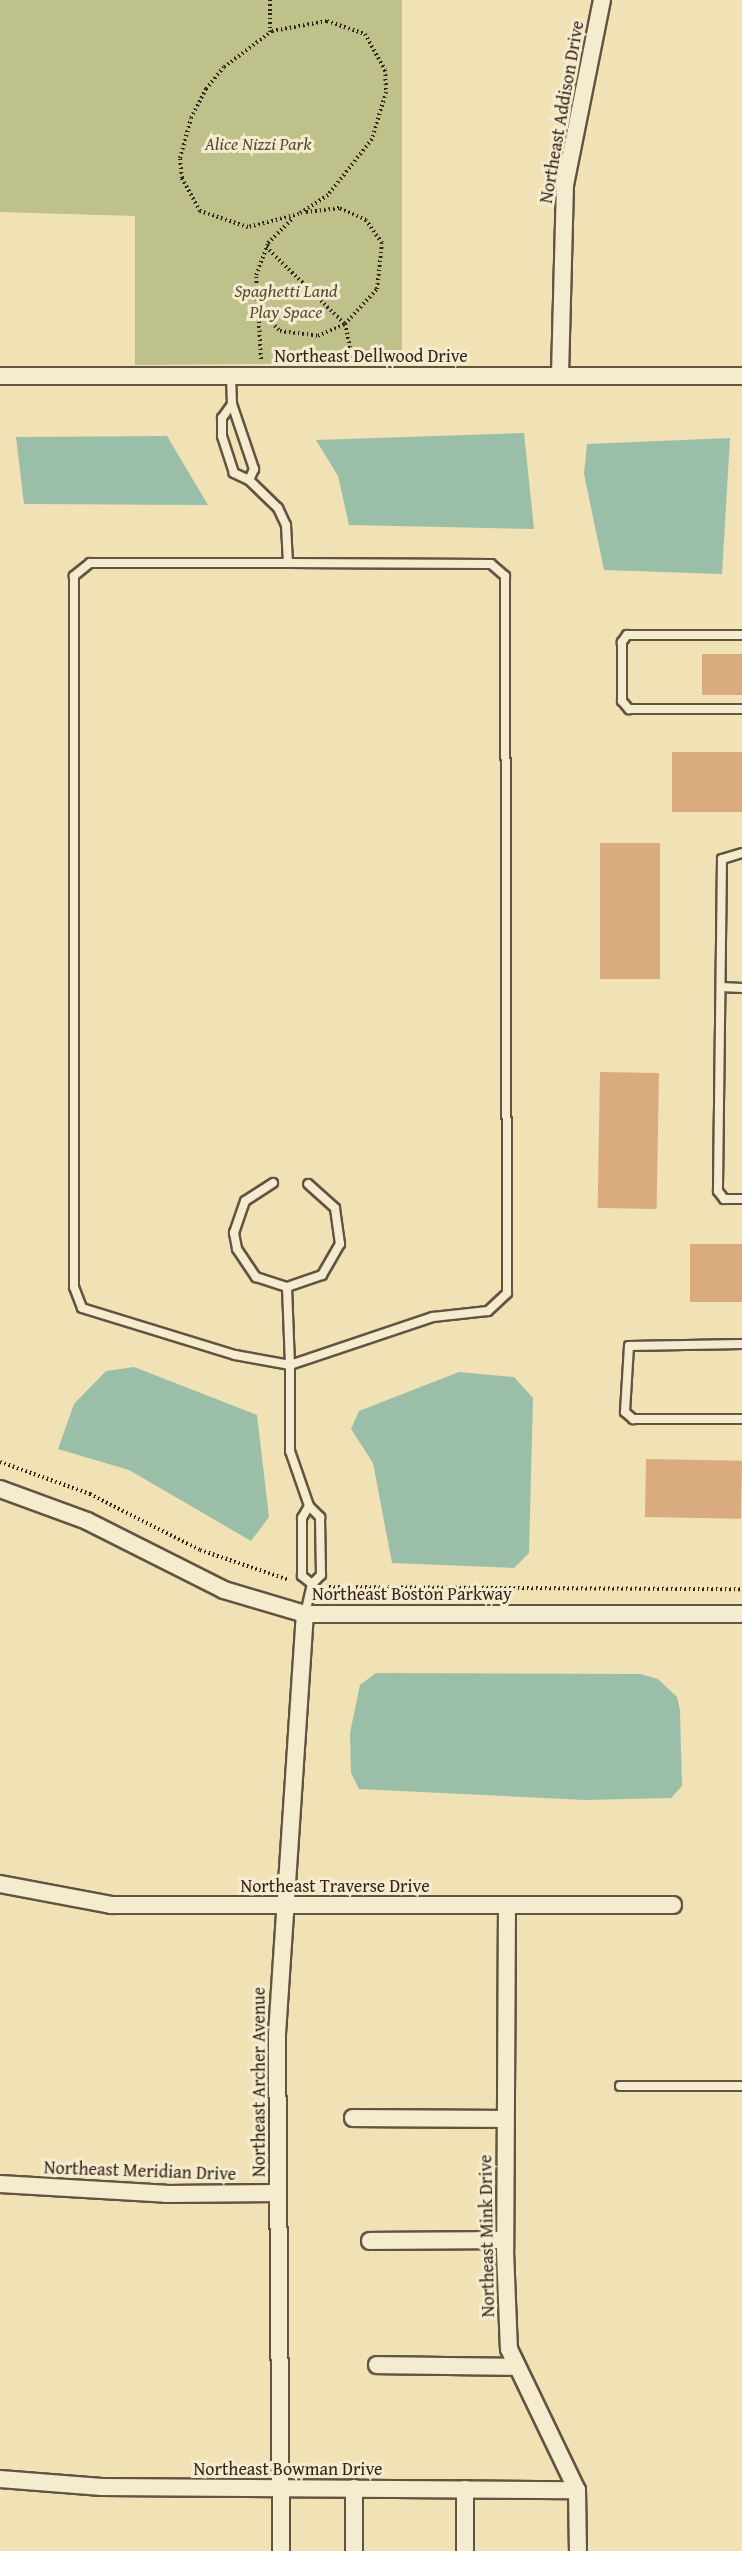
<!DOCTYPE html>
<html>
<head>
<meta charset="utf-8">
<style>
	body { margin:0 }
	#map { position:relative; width:742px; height:2551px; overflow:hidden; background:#f0e2b5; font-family:"Gentium Book Plus",serif }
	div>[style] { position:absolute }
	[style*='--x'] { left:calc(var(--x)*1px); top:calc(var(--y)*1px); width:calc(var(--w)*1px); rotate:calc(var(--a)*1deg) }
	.green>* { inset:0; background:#bec28a }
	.water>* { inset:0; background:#9bbea9 }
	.building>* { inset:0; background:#daab7e; transform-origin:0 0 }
	.path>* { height:4px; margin-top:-2px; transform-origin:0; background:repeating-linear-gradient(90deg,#34241b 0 1.5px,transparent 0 4.5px) }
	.roads { filter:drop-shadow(2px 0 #635442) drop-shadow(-2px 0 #635442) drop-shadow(0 2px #635442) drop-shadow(0 -2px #635442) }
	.lane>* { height:8px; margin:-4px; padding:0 4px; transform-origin:4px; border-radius:4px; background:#f5eccf }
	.street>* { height:16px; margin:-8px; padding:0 8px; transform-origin:8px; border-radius:8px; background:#f5eccf }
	span { translate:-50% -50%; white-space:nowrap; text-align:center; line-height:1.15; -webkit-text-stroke:6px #f5eccf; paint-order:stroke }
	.street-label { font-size:18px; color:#34241b }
	.park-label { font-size:18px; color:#564c37; font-style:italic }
</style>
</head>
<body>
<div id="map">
	<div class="green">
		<div style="clip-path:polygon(0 0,402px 0,402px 363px,135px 365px,135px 216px,0 212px)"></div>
	</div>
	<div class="water">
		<div style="clip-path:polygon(524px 433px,534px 529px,349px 525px,338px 476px,316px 440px)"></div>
		<div style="clip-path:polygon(167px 436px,208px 505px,24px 504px,16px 437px)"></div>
		<div style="clip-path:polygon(730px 438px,722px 574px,604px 570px,584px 474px,587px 444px)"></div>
		<div style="clip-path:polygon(134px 1367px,257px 1415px,269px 1517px,251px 1541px,129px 1470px,58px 1449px,74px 1404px,106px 1371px)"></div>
		<div style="clip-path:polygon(459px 1372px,514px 1377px,533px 1398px,529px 1553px,514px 1568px,392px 1563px,373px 1463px,351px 1429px,359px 1411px)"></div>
		<div style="clip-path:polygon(376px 1673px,641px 1674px,658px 1679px,677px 1697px,680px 1710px,682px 1786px,671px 1798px,585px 1800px,359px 1789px,351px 1773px,350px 1733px,360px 1685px)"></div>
	</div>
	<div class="building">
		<div style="left:702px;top:654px;width:40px;height:41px"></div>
		<div style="left:742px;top:752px;width:60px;height:70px;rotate:90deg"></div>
		<div style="left:600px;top:843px;width:60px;height:136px"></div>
		<div style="left:600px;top:1072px;width:59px;height:136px;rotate:1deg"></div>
		<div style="left:690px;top:1244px;width:52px;height:58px"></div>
		<div style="left:646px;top:1459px;width:96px;height:58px;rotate:1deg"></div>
	</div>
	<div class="path">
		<div style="--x:270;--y:0;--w:32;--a:90"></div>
		<div style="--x:327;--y:21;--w:40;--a:18.9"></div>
		<div style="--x:365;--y:34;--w:41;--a:60.9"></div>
		<div style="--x:385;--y:70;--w:22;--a:87"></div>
		<div style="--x:386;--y:92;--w:49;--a:106.6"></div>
		<div style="--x:372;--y:139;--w:71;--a:128.2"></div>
		<div style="--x:328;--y:195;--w:35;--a:147"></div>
		<div style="--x:299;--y:214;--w:53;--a:165.7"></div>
		<div style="--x:248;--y:227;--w:51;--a:-161.6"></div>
		<div style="--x:200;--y:211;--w:38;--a:-119"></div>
		<div style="--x:182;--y:178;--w:20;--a:-96"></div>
		<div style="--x:180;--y:158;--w:41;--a:-74.6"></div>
		<div style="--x:191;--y:118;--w:33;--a:-63"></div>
		<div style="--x:206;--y:89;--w:28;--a:-51"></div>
		<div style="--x:224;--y:67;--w:60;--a:-36.9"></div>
		<div style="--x:272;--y:31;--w:56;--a:-10.3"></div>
		<div style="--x:266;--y:247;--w:110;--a:44.3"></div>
		<div style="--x:345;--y:324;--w:25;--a:78"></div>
		<div style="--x:262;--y:313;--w:25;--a:45"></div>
		<div style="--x:280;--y:331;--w:38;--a:7"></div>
		<div style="--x:318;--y:336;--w:30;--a:-24"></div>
		<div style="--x:345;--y:324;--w:47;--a:-47.6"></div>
		<div style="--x:377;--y:289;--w:46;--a:-83.8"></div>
		<div style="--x:382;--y:243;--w:28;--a:-125"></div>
		<div style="--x:366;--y:220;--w:30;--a:-156"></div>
		<div style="--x:339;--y:208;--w:34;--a:173"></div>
		<div style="--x:261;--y:359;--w:84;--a:-93.4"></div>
		<div style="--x:256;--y:275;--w:34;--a:-69"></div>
		<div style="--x:268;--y:243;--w:35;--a:-45"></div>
		<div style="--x:0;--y:1462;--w:96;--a:19.6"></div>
		<div style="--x:90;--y:1494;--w:123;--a:27"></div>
		<div style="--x:200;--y:1550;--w:94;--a:18.6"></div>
		<div style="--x:329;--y:1587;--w:413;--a:0.3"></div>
	</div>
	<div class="roads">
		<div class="lane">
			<div style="--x:231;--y:376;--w:28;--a:88"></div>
			<div style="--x:232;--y:404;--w:69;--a:71.3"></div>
			<div style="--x:254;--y:469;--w:12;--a:114"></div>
			<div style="--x:249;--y:480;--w:17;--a:-155"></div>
			<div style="--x:234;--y:473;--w:39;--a:-108"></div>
			<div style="--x:222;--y:436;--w:18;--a:-90"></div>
			<div style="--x:222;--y:418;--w:17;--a:-54"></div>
			<div style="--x:249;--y:480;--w:40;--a:44"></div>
			<div style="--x:278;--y:508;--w:19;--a:65"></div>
			<div style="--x:286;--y:525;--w:38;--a:87"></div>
			<div style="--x:288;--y:563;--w:198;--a:180"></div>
			<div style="--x:90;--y:563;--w:21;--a:141"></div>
			<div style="--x:74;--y:576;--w:711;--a:90"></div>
			<div style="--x:74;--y:1287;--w:22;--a:69"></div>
			<div style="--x:82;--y:1308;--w:160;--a:17.1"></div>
			<div style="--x:235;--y:1355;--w:56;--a:10.3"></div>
			<div style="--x:290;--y:1365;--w:86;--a:90"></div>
			<div style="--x:290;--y:1451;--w:58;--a:70.9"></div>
			<div style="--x:742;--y:635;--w:115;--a:180"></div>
			<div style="--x:627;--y:635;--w:9;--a:126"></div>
			<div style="--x:622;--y:642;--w:59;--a:90"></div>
			<div style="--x:622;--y:701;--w:11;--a:49"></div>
			<div style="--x:629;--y:709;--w:113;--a:0"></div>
			<div style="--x:742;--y:853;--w:21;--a:163"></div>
			<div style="--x:722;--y:859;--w:332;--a:90.7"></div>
			<div style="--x:718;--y:1191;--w:10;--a:53"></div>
			<div style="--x:724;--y:1199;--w:18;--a:0"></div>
			<div style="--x:721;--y:987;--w:21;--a:3"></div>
			<div style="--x:273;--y:1183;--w:33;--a:147"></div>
			<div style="--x:245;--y:1201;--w:34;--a:109"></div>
			<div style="--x:234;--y:1233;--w:16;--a:79"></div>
			<div style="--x:237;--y:1249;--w:34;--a:56"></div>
			<div style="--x:256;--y:1277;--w:33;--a:18"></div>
			<div style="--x:287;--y:1287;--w:37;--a:-19"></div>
			<div style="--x:322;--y:1275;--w:36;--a:-60"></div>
			<div style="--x:340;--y:1244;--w:36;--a:-98"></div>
			<div style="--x:335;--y:1208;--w:36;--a:-138"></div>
			<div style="--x:287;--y:1287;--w:78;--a:87.8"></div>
			<div style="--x:290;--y:1365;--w:151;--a:-18.6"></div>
			<div style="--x:433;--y:1317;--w:55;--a:-6.2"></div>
			<div style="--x:488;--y:1311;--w:26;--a:-43"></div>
			<div style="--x:507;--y:1293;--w:717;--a:-90.16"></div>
			<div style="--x:505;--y:576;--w:18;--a:-139"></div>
			<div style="--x:491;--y:564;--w:203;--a:-179.7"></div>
			<div style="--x:742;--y:1344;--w:113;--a:179"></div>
			<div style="--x:629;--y:1346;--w:66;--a:93.5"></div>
			<div style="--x:625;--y:1412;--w:11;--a:41"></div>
			<div style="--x:633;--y:1419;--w:109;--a:0"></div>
			<div style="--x:309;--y:1506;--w:16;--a:45"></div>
			<div style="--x:320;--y:1517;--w:58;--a:89"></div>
			<div style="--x:321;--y:1575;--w:13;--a:135"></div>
			<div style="--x:312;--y:1584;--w:13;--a:-141"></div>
			<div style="--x:302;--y:1576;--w:58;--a:-90"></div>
			<div style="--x:302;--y:1518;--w:14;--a:-60"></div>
			<div style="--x:305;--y:1614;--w:31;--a:-77"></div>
			<div style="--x:620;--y:2086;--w:122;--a:0"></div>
		</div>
		<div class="street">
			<div style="--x:560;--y:375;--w:190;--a:-88.5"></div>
			<div style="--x:565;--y:185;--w:189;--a:-78.7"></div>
			<div style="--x:0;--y:376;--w:742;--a:0"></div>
			<div style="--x:0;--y:1489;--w:93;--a:20.2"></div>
			<div style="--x:87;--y:1521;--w:153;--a:26.7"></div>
			<div style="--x:224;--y:1590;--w:84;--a:16.5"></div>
			<div style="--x:305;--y:1614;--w:437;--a:0"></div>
			<div style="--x:0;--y:1884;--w:113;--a:10.7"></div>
			<div style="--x:111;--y:1905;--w:562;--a:0"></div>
			<div style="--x:507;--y:1905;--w:346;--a:90.3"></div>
			<div style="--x:505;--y:2251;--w:98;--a:87.7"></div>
			<div style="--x:509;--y:2349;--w:157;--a:64.3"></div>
			<div style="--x:577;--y:2490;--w:61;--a:89.1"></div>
			<div style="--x:353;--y:2118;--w:152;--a:0.4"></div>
			<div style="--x:0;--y:2184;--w:166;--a:3.4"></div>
			<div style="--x:166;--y:2194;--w:112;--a:-0.5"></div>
			<div style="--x:370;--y:2241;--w:135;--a:-0.4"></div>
			<div style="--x:377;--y:2365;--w:140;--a:0.8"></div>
			<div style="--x:0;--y:2479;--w:102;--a:4.5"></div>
			<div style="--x:102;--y:2487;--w:475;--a:0.4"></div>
			<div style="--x:465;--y:2489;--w:62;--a:90"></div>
			<div style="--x:281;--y:2551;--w:517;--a:-90.44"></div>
			<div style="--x:277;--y:2034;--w:421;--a:-86.2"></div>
			<div style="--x:354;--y:2551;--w:63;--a:-90"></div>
		</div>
	</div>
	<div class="street-label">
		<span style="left:562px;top:112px;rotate:-80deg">Northeast Addison Drive</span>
		<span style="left:371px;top:356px">Northeast Dellwood Drive</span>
		<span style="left:412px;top:1594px">Northeast Boston Parkway</span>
		<span style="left:335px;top:1886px">Northeast Traverse Drive</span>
		<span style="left:259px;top:2082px;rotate:-90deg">Northeast Archer Avenue</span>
		<span style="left:140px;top:2171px;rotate:2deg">Northeast Meridian Drive</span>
		<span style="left:487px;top:2236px;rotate:-91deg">Northeast Mink Drive</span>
		<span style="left:288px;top:2469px">Northeast Bowman Drive</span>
	</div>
	<div class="park-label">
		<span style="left:258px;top:144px">Alice Nizzi Park</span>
		<span style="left:286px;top:302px">Spaghetti Land<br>Play Space</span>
	</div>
</div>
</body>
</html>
